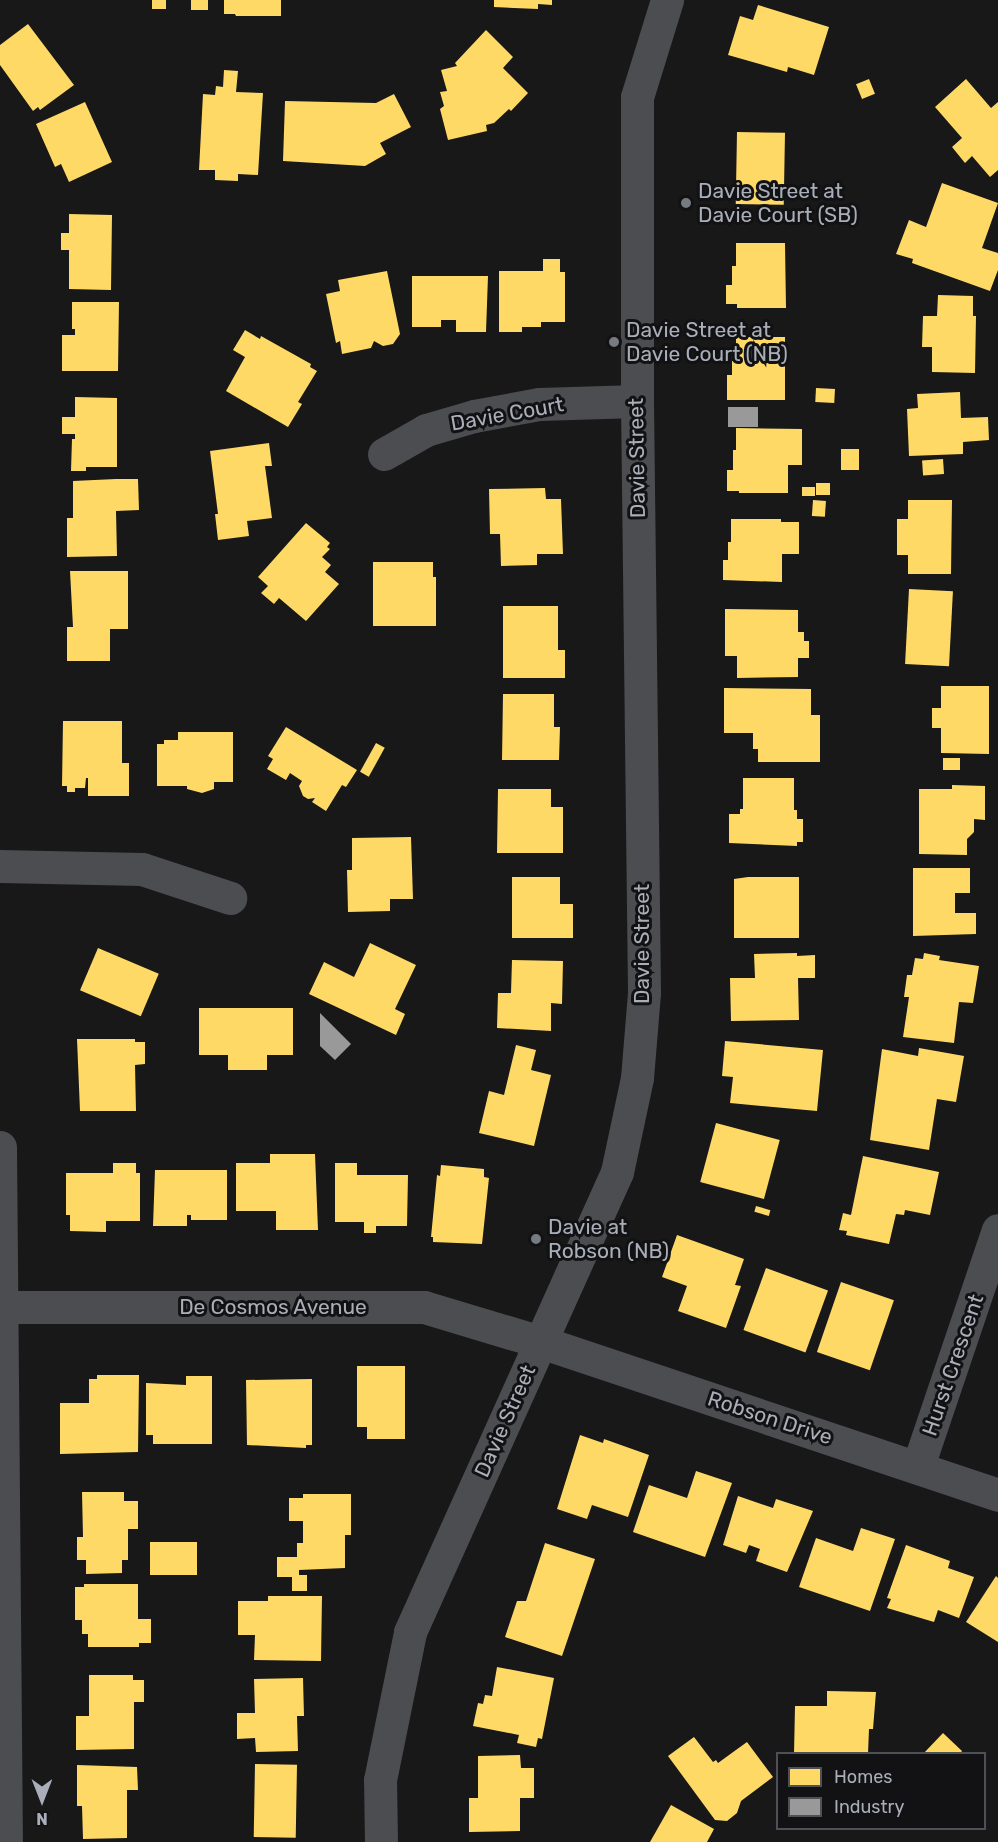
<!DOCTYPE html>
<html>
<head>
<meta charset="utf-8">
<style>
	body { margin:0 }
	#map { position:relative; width:998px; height:1842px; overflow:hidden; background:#181818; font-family:Rubik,sans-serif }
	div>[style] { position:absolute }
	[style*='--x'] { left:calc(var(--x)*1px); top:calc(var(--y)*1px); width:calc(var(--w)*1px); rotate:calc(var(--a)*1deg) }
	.homes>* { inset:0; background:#ffd966; transform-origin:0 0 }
	.industry>* { inset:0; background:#999; transform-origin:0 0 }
	.minor>* { height:33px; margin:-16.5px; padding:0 16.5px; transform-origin:16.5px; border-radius:16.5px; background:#4c4d51 }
	.dots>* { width:16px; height:16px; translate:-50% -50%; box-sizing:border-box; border:3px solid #121214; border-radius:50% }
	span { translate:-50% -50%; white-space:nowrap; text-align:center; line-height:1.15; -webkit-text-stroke:6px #121214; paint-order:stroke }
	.poi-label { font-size:21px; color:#a9aeb9 }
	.left { translate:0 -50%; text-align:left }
	.street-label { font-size:21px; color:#a9aeb9 }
	.legend { position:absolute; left:776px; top:1752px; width:210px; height:78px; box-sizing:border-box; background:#121214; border:2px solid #4e5056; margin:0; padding:8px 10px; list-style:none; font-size:18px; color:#a9aeb9 }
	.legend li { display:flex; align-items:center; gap:12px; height:30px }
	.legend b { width:30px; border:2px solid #4e5056 }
	.north { position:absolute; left:12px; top:1770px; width:60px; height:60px; -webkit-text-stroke:4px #121214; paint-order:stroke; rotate:180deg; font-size:16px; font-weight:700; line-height:24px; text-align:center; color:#a9aeb9 }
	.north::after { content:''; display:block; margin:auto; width:21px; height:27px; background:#a9aeb9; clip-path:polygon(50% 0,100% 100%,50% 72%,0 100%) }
</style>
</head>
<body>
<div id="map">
	<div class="homes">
		<div style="left:152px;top:0;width:14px;height:9px"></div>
		<div style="left:191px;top:0;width:17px;height:10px"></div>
		<div style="clip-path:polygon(224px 0,281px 0,281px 16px,236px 16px,235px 14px,224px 14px)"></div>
		<div style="clip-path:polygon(494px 0,552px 0,552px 5px,538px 4px,538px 9px,494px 7px)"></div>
		<div style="clip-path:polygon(758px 5px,829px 27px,814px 75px,788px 67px,787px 72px,728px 55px,740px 16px,753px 20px)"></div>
		<div style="clip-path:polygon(28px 24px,74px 85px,40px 110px,38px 107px,33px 111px,0 65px,0 45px)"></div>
		<div style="clip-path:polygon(486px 30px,513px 57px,503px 68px,528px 93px,511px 111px,509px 109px,494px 123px,486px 125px,487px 131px,448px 140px,440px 109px,444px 106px,440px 92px,447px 91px,441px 70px,457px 66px,455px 63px)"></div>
		<div style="clip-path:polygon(224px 70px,238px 71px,236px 92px,263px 93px,258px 175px,238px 174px,238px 181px,215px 180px,215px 170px,199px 170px,203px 94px,215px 95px,216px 86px,223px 87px)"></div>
		<div style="left:869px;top:79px;width:16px;height:14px;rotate:68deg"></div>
		<div style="clip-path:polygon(966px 79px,991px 108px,998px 102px,998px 170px,990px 177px,972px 156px,965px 163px,952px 147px,962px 138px,935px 107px)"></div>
		<div style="clip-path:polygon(394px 94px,411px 127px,380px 143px,386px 154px,365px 166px,283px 161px,285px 101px,376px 103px)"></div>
		<div style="clip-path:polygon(85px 102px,112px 162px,69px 182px,61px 164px,55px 167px,36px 124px)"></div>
		<div style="left:737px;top:132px;width:48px;height:72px;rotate:1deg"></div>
		<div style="clip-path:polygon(942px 183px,998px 203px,982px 248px,998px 253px,998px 270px,990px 291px,912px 263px,913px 259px,896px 254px,909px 220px,926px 227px)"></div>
		<div style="clip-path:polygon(69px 214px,112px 215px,111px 290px,69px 289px,69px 250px,61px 250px,61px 233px,69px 233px)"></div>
		<div style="clip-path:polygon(736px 243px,785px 243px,786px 308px,737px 308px,737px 304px,726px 304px,726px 285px,732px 285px,732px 266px,736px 266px)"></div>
		<div style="clip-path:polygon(543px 259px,560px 259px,560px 272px,565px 272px,565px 322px,541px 322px,541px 327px,522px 327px,522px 332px,499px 332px,499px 271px,543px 271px)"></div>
		<div style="clip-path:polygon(387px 271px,400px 334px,393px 344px,383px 346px,374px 341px,371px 348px,342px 354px,340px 341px,336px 343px,326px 294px,340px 291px,338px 280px)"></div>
		<div style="clip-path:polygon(412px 276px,488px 276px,486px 332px,456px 332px,456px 320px,441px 320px,441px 327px,412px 327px)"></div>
		<div style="clip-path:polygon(938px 295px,973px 296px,973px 316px,976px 316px,975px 373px,932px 372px,932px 347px,922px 347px,923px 316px,937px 316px)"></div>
		<div style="clip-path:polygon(72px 302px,119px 302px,118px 371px,62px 371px,62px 335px,75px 335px,75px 329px,72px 329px)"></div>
		<div style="clip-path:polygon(245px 330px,260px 339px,261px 336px,311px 364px,310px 367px,317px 371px,298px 402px,302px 404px,288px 427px,226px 391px,245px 357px,233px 350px)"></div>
		<div style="clip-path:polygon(736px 337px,785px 337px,785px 400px,727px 400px,727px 375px,732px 375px,732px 361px,736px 361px)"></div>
		<div style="left:816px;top:388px;width:19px;height:14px;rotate:3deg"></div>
		<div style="clip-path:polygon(960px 392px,961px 418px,988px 417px,989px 440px,963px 442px,963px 454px,909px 456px,907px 409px,918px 408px,917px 394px)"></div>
		<div style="clip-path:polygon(75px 397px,117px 398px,117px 467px,86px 467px,86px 471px,71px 471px,72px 439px,75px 439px,75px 434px,62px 434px,62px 417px,75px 417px)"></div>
		<div style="clip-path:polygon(736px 428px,802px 429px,802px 465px,788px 465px,788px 493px,739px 493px,739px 491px,727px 491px,727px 470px,733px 470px,733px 450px,736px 450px)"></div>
		<div style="clip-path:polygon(269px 443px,272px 466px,265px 466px,272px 518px,247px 521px,249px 536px,218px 540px,215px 514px,218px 514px,210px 451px)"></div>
		<div style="left:841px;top:449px;width:18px;height:21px"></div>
		<div style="left:943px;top:459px;width:15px;height:21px;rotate:86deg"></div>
		<div style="clip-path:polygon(116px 479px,138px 479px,139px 510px,116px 511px,117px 556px,67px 557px,67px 518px,73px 518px,73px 481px)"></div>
		<div style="left:816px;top:483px;width:14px;height:12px"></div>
		<div style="left:802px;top:487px;width:13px;height:9px"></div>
		<div style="clip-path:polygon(545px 488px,546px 499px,561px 499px,563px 554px,537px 554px,537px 565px,501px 566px,500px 534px,490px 534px,489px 489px)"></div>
		<div style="left:813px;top:500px;width:13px;height:16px;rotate:4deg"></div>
		<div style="clip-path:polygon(908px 500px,952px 500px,951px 574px,908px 574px,908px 555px,897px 555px,897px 519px,908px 519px)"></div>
		<div style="clip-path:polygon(731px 519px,781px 519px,781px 522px,799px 522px,799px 554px,782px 554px,782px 582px,723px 580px,723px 560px,728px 560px,728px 542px,731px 542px)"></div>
		<div style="clip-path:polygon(306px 523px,330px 543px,327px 547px,330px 549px,322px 557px,331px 565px,325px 572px,339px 584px,306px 621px,279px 598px,274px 604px,261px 593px,268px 586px,258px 577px)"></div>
		<div style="clip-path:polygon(373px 562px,433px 562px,433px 577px,436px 577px,436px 626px,373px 626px)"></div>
		<div style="clip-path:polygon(70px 571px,128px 571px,128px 629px,110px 629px,110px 661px,67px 661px,67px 627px,73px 627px)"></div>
		<div style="left:909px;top:589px;width:44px;height:75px;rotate:3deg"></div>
		<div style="clip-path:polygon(503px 606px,558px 606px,558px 650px,565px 650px,565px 678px,503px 678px)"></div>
		<div style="clip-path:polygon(725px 609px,798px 610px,798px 632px,804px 632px,804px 641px,809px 641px,809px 658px,798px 658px,798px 677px,737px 678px,737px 656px,725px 656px)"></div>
		<div style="clip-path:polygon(941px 686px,989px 686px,989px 754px,941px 753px,941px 728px,932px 728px,932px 708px,941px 708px)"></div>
		<div style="clip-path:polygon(724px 688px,811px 689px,811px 715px,820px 715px,820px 762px,758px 762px,758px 749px,753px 749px,753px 733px,724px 733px)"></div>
		<div style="clip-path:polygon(503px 694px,554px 694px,554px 727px,560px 727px,559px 760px,502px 760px)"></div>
		<div style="clip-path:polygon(63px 721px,122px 721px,122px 763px,129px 763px,129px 796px,88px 796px,88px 778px,86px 778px,85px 788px,75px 788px,75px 792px,67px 792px,67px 786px,62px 786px)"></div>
		<div style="clip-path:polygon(286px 727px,357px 770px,346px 787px,342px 785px,326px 811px,312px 802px,315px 798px,308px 799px,303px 796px,299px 786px,302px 781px,290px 773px,286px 780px,267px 769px,273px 759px,268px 756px)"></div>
		<div style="clip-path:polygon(178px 732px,233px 732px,233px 782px,214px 782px,214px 789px,202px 793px,187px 789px,187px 786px,157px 786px,157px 744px,164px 744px,164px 740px,178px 740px)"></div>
		<div style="left:376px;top:743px;width:10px;height:33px;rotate:29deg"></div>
		<div style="left:943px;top:758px;width:17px;height:12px"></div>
		<div style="clip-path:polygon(743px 778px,794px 778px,794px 810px,797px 810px,797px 819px,803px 819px,803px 842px,797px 842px,797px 846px,729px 843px,729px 814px,740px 814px,740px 809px,743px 809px)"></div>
		<div style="clip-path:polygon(952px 785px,985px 786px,985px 820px,974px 819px,974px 832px,967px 839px,967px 855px,919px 854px,919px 789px,952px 789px)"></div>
		<div style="clip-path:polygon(498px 789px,551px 789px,551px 807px,563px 807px,563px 853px,497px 853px)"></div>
		<div style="clip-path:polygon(411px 837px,413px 899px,390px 899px,390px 911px,348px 912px,347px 870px,352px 870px,352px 838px)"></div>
		<div style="clip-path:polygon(913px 868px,970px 868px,970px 893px,955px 893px,955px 913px,976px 913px,976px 934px,913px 936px)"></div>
		<div style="clip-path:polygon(512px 877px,560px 877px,560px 904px,573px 904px,573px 938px,512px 938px)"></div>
		<div style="clip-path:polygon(748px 877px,799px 877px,799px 938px,734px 938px,734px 879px)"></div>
		<div style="clip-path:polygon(370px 943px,416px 965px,395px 1009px,405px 1014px,396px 1035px,309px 994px,324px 962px,354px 977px)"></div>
		<div style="left:98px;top:948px;width:66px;height:46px;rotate:23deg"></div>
		<div style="clip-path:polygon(797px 953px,797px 956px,815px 955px,815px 978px,798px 978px,799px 1020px,731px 1021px,730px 978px,755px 978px,754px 954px)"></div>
		<div style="clip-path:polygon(924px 953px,940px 956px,939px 960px,979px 966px,973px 1003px,959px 1002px,954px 1043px,903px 1037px,909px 997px,904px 997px,907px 975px,912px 975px,915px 958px,923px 959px)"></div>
		<div style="clip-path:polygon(512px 960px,563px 961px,562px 1004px,551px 1003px,551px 1031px,497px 1028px,498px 993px,511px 993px)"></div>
		<div style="clip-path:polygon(199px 1008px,293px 1008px,293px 1055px,267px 1055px,267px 1070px,228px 1070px,228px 1055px,199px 1055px)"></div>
		<div style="clip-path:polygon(77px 1039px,135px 1039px,135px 1042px,145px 1042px,145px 1064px,135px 1065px,136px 1111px,80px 1111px)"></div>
		<div style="clip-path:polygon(725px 1041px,823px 1050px,817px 1111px,730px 1103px,733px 1077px,722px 1076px)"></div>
		<div style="clip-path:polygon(516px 1045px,536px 1050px,531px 1070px,551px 1075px,534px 1146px,479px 1133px,489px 1091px,504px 1095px)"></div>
		<div style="clip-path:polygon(919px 1048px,964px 1056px,956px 1102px,937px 1099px,929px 1150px,870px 1140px,882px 1049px,918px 1056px)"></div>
		<div style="left:716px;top:1123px;width:66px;height:61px;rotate:15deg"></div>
		<div style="clip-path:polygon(270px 1154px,315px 1154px,318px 1230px,276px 1230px,276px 1211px,236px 1211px,236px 1163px,270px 1163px)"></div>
		<div style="clip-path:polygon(863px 1156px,939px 1172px,930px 1215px,905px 1210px,904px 1215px,896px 1214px,889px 1244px,846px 1235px,847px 1231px,839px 1230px,843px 1213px,851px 1215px)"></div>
		<div style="clip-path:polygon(113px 1163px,136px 1163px,136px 1173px,140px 1173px,140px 1221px,106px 1221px,106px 1232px,70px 1231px,70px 1215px,66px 1215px,66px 1173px,113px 1173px)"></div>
		<div style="clip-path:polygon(335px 1163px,357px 1163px,357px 1175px,408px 1175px,407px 1226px,376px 1226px,376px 1233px,364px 1233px,364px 1222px,335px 1222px)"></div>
		<div style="clip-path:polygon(441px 1165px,484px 1169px,484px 1177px,489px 1178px,482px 1244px,433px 1242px,433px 1237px,431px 1237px,437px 1175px,440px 1176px)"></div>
		<div style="clip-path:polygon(155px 1170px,227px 1170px,227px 1220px,191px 1220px,191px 1215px,187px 1215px,187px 1226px,153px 1226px)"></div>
		<div style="left:756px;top:1206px;width:15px;height:6px;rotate:16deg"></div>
		<div style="clip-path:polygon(677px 1235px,744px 1259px,735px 1285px,741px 1286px,726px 1328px,678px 1311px,687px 1286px,662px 1277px)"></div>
		<div style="left:766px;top:1268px;width:66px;height:66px;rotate:20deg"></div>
		<div style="left:841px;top:1282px;width:56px;height:74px;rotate:19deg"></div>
		<div style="clip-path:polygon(357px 1366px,405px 1366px,405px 1439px,367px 1439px,367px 1427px,357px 1427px)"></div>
		<div style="clip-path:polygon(97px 1375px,139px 1375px,138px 1452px,60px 1454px,60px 1403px,89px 1403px,89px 1379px,97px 1379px)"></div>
		<div style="clip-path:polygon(186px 1376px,212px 1376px,212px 1444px,153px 1444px,153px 1435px,146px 1435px,146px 1383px,186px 1385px)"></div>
		<div style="clip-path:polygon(312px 1379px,312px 1445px,306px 1445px,306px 1448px,247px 1445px,246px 1380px)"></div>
		<div style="clip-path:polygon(580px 1435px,603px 1443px,604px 1439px,649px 1455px,628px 1517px,592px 1505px,587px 1519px,557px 1509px)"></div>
		<div style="clip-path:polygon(696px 1471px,732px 1483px,705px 1557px,633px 1532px,649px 1485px,687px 1498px)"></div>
		<div style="clip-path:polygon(82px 1492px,124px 1492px,124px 1501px,138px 1501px,138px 1529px,128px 1529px,128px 1560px,122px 1560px,122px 1573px,86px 1574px,86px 1560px,77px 1560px,77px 1537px,83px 1537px)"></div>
		<div style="clip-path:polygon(303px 1494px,351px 1494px,351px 1535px,345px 1535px,345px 1568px,299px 1570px,299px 1575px,307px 1575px,307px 1591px,292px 1591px,292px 1577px,277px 1577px,277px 1557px,297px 1557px,297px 1543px,303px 1543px,303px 1521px,289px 1521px,289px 1498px,303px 1498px)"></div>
		<div style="clip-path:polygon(738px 1496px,773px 1508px,776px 1499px,813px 1511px,787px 1572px,756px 1561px,760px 1549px,749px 1545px,746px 1553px,723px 1545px)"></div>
		<div style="clip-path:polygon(861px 1528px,895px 1539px,870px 1611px,799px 1587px,816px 1538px,853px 1551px)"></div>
		<div style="left:150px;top:1542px;width:47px;height:33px"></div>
		<div style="clip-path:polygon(545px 1543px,595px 1559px,562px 1656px,505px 1637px,517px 1601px,526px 1601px)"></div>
		<div style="clip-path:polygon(906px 1545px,950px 1561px,948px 1568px,974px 1577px,959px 1618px,938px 1610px,934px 1622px,887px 1608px,891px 1599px,887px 1598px)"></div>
		<div style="clip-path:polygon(996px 1576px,998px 1578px,998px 1642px,966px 1622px)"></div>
		<div style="clip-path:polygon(84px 1584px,138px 1584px,138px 1619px,151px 1619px,151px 1643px,139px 1643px,139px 1647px,88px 1647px,88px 1634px,82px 1634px,82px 1620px,75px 1620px,75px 1587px,84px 1587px)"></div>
		<div style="clip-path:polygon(268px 1596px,322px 1596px,321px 1661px,254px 1660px,255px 1635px,238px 1635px,238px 1601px,268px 1601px)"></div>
		<div style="clip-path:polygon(497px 1667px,554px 1678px,542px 1739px,538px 1738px,536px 1747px,517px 1743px,519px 1735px,473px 1726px,478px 1703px,483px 1704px,485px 1695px,492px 1696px)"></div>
		<div style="clip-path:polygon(89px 1675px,133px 1675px,133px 1680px,144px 1680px,144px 1702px,134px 1702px,134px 1749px,76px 1750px,76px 1716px,89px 1716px)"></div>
		<div style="clip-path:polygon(303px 1678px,304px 1716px,297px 1716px,298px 1751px,256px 1752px,255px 1738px,237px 1739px,237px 1713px,255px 1713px,254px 1679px)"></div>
		<div style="clip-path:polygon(827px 1691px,876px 1692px,873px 1729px,869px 1729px,868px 1754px,794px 1754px,795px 1706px,827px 1706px)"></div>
		<div style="clip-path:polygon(943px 1733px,962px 1751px,960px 1754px,923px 1754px)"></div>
		<div style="clip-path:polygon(694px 1737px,713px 1762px,716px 1760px,718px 1763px,747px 1742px,773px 1777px,741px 1801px,737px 1813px,727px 1821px,715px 1820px,668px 1756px)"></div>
		<div style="clip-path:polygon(520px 1755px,521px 1768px,534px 1768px,534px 1798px,520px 1798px,520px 1831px,469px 1832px,469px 1798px,478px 1798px,478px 1756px)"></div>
		<div style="left:255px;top:1764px;width:42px;height:73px;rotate:1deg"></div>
		<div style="clip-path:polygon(77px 1765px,137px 1767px,138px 1790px,127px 1790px,127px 1838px,83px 1839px,82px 1806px,77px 1806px)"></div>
		<div style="clip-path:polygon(671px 1805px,714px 1829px,707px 1842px,650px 1842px)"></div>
	</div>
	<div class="industry">
		<div style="left:728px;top:407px;width:30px;height:20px"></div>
		<div style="clip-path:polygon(320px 1013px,351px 1044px,335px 1060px,320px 1046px)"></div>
	</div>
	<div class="minor">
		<div style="--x:384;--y:454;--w:48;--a:-29.7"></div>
		<div style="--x:426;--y:430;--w:50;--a:-16.3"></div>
		<div style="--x:474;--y:416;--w:66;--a:-10.5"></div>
		<div style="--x:539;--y:404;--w:98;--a:-1.8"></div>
		<div style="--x:0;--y:866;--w:142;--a:1.2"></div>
		<div style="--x:142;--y:869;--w:93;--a:18.2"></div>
		<div style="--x:0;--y:1147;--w:695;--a:89.51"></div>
		<div style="--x:0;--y:1307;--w:424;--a:0"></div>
		<div style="--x:424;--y:1307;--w:122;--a:16.7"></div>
		<div style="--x:541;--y:1342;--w:482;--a:18.5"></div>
		<div style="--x:918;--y:1466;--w:249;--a:-71.3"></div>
		<div style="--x:381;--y:1842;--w:62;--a:-90.9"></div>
		<div style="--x:380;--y:1780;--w:151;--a:-78.5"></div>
		<div style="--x:410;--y:1632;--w:504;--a:-65.77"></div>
		<div style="--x:617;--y:1172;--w:96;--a:-78"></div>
		<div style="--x:637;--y:1078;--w:86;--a:-85.3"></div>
		<div style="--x:644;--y:992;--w:591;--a:-90.68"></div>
		<div style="--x:637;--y:401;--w:304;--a:-90"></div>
		<div style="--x:637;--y:97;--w:102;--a:-72.8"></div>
	</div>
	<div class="dots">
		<div style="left:686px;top:203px;background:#767a81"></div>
		<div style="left:614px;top:342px;background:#767a81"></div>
		<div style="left:536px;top:1239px;background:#767a81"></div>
	</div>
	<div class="poi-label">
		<span class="left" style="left:698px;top:203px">Davie Street at<br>Davie Court (SB)</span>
		<span class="left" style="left:626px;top:342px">Davie Street at<br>Davie Court (NB)</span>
		<span class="left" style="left:548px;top:1239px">Davie at<br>Robson (NB)</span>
	</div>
	<div class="street-label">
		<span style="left:507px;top:414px;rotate:-10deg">Davie Court</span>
		<span style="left:637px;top:458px;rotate:-91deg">Davie Street</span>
		<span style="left:642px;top:944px;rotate:-90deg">Davie Street</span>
		<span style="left:273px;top:1307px">De Cosmos Avenue</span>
		<span style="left:953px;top:1365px;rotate:-71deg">Hurst Crescent</span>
		<span style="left:770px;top:1418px;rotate:18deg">Robson Drive</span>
		<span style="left:505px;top:1421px;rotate:-66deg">Davie Street</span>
	</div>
	<ul class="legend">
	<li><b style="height:16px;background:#ffd966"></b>Homes</li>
	<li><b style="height:16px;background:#999"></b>Industry</li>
	</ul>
	<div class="north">N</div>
</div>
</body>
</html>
